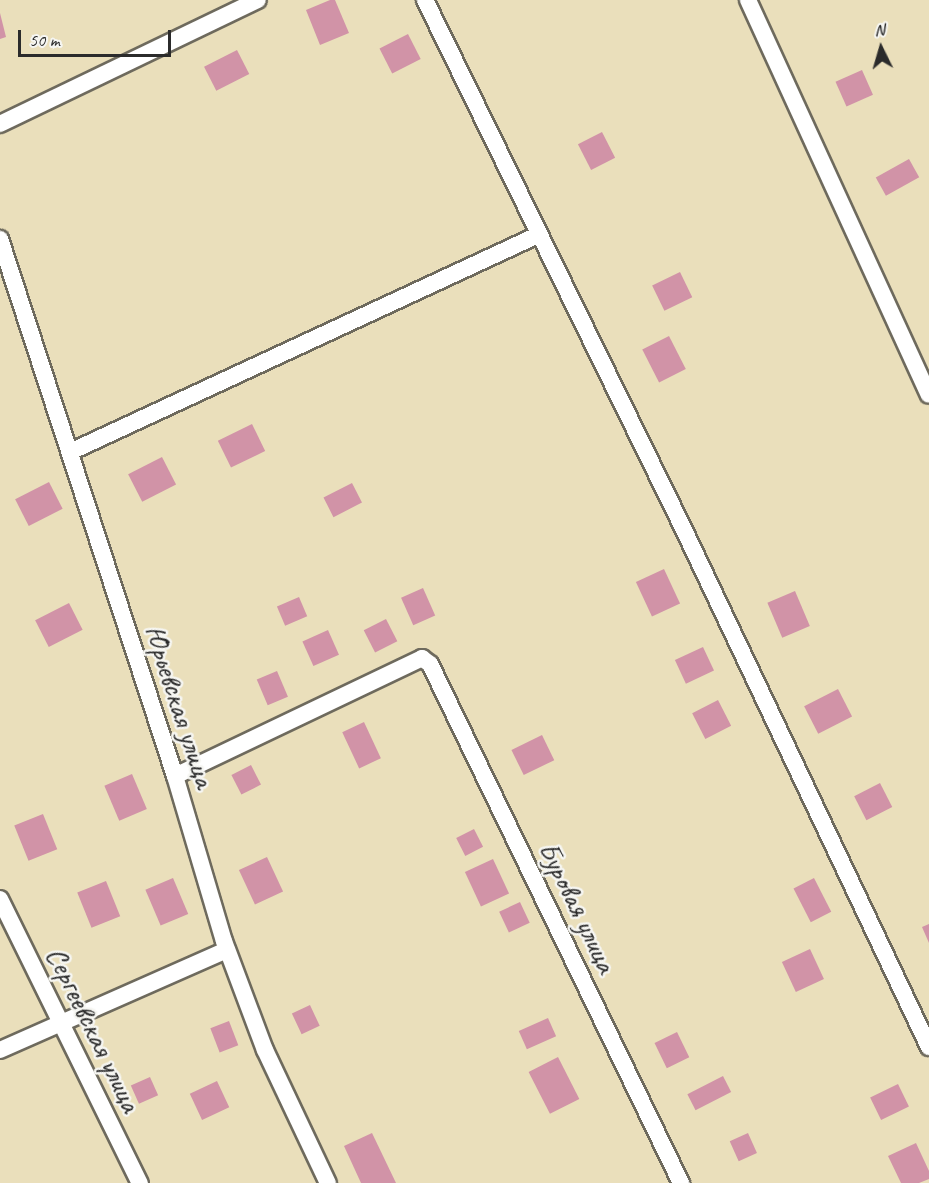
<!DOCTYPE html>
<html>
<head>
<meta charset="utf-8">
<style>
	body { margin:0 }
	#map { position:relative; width:929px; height:1183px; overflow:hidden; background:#eadfbb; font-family:Caveat,sans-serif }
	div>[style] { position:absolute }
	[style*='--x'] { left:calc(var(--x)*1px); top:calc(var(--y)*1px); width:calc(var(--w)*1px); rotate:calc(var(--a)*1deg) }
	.building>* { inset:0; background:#d193a7; transform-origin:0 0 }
	.roads { filter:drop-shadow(2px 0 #6e6a5d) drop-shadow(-2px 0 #6e6a5d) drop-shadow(0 2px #6e6a5d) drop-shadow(0 -2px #6e6a5d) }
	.street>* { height:16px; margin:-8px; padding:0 8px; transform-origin:8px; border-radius:8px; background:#fff }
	span { translate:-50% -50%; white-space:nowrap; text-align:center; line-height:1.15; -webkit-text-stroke:5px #f6f6f2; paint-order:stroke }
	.street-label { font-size:30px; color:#2b2b2b }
	.north { position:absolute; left:851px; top:18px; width:60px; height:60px; -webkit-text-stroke:4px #f6f6f2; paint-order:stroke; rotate:355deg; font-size:16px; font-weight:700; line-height:24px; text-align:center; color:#2b2b2b }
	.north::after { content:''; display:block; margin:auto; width:21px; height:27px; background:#2b2b2b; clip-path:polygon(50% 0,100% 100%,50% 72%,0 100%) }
	.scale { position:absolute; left:18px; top:30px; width:153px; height:27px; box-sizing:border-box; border:3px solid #2b2b2b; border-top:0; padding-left:8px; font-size:18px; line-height:21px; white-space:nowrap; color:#2b2b2b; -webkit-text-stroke:4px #f6f6f2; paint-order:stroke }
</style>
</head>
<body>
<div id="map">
	<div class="building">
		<div style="clip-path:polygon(330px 0,335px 0,349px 33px,320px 45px,306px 10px)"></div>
		<div style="clip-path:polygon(0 13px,6px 37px,0 39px)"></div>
		<div style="left:408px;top:34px;width:28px;height:32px;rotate:63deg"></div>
		<div style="left:237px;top:50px;width:27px;height:37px;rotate:63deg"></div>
		<div style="left:862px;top:70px;width:27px;height:29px;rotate:66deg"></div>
		<div style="left:602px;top:132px;width:29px;height:27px;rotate:63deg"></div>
		<div style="left:909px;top:159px;width:21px;height:38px;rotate:61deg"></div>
		<div style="left:680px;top:272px;width:28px;height:31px;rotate:64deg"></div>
		<div style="left:669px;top:336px;width:37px;height:30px;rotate:63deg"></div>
		<div style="left:252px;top:424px;width:30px;height:38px;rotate:64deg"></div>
		<div style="left:162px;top:457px;width:31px;height:38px;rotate:63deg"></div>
		<div style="left:49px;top:482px;width:30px;height:38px;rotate:63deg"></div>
		<div style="left:352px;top:483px;width:22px;height:32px;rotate:63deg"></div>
		<div style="left:664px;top:569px;width:38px;height:31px;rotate:65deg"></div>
		<div style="left:423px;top:588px;width:30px;height:24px;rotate:66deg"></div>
		<div style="left:795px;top:591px;width:38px;height:30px;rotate:67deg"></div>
		<div style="left:299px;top:597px;width:21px;height:24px;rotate:67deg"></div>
		<div style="left:69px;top:603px;width:30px;height:38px;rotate:63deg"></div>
		<div style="left:386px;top:619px;width:25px;height:25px;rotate:63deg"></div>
		<div style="left:328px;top:630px;width:27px;height:28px;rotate:66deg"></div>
		<div style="left:703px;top:647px;width:26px;height:31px;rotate:65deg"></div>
		<div style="left:277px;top:671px;width:28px;height:22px;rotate:67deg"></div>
		<div style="left:838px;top:689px;width:31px;height:38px;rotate:63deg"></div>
		<div style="left:718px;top:700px;width:29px;height:29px;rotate:63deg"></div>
		<div style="left:364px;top:722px;width:40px;height:24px;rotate:65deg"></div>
		<div style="left:542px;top:735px;width:28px;height:34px;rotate:64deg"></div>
		<div style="left:251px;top:765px;width:22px;height:22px;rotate:63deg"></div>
		<div style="left:132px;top:774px;width:38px;height:30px;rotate:67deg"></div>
		<div style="left:880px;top:783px;width:27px;height:29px;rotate:63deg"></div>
		<div style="left:43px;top:814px;width:38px;height:31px;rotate:68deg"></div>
		<div style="left:474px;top:829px;width:20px;height:20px;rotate:63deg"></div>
		<div style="left:267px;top:857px;width:38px;height:31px;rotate:65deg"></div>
		<div style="left:493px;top:859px;width:38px;height:31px;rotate:65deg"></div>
		<div style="left:173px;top:878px;width:39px;height:30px;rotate:67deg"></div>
		<div style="left:814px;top:878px;width:38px;height:23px;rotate:63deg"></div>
		<div style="left:106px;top:881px;width:38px;height:31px;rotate:68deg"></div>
		<div style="left:520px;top:902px;width:23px;height:23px;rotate:65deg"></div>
		<div style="clip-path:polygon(929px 924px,929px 943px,922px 927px)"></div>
		<div style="left:810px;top:949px;width:33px;height:31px;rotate:65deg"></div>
		<div style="left:310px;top:1005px;width:23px;height:20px;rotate:65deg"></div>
		<div style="left:548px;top:1018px;width:20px;height:32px;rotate:66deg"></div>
		<div style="left:229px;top:1021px;width:26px;height:20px;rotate:69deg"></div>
		<div style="left:677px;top:1032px;width:28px;height:25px;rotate:64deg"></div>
		<div style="left:558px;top:1057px;width:47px;height:33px;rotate:63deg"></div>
		<div style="left:723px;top:1076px;width:18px;height:40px;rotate:63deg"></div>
		<div style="left:150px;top:1077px;width:20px;height:21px;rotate:66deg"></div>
		<div style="left:217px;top:1081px;width:29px;height:30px;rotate:65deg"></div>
		<div style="left:898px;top:1084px;width:25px;height:31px;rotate:64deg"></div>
		<div style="clip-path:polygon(372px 1133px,396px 1183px,361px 1183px,344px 1146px)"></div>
		<div style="left:748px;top:1133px;width:22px;height:20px;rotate:66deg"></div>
		<div style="clip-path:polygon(916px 1143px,929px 1171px,929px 1179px,919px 1183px,901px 1183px,888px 1156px)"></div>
	</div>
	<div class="roads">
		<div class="street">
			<div style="--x:425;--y:0;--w:592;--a:63.95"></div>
			<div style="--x:685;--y:532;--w:570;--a:64.65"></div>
			<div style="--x:748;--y:0;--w:434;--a:65.4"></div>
			<div style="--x:0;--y:124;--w:286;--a:-25.7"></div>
			<div style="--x:0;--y:239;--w:565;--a:71.95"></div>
			<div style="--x:175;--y:776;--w:172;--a:73.5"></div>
			<div style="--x:224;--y:941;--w:116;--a:69.4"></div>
			<div style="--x:265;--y:1050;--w:147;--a:64.7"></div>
			<div style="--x:70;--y:452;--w:516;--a:-24.88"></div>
			<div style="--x:175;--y:776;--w:274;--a:-25.5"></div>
			<div style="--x:422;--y:658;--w:10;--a:37"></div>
			<div style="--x:430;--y:664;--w:577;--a:64.19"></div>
			<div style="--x:0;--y:899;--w:317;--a:63.8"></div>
			<div style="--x:0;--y:1050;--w:248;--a:-23.8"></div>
		</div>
	</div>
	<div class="street-label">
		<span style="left:180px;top:706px;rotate:72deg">Юрьевская улица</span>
		<span style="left:578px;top:907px;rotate:64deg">Буровая улица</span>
		<span style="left:94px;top:1029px;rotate:64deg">Сергеевская улица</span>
	</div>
	<div class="north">N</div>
	<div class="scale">50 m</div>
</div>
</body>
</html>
